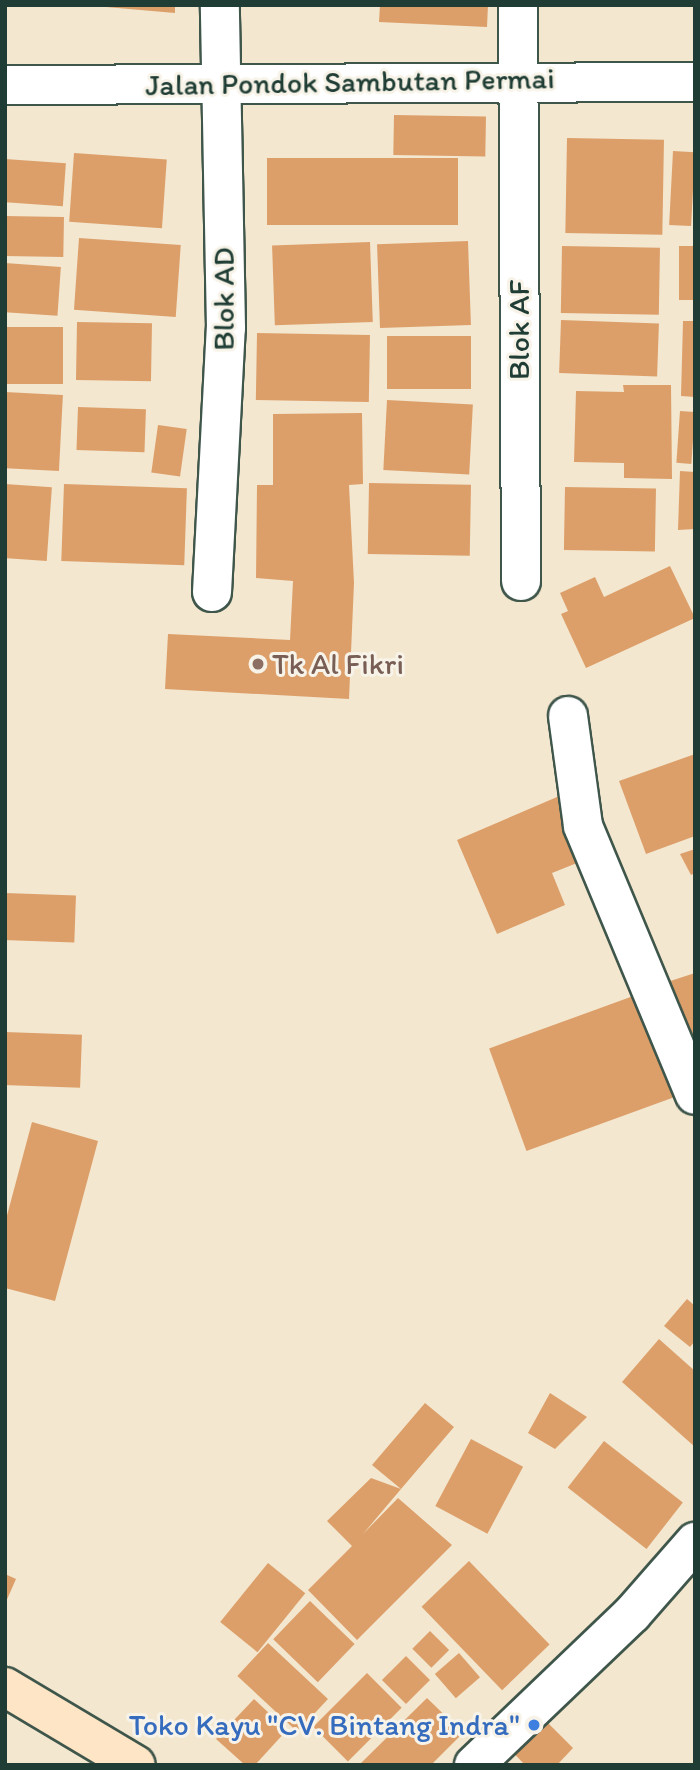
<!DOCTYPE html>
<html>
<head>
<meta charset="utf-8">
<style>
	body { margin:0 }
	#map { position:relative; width:700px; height:1770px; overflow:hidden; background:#f3e7cf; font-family:Itim,sans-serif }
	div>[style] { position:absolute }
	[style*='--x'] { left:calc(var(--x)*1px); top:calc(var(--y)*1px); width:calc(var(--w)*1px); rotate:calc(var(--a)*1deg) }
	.building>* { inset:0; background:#dd9f6a; transform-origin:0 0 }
	.roads { filter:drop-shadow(2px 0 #3f564b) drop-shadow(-2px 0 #3f564b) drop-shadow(0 2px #3f564b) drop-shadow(0 -2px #3f564b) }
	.street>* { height:38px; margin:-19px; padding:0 19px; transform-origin:19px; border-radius:19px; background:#fff }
	.secondary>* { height:38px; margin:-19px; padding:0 19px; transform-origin:19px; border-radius:19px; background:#fde5c5 }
	.dots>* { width:19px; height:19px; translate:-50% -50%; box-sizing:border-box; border:4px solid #f7f3e8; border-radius:50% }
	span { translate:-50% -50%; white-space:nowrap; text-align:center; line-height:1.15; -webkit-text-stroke:6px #f7f3e8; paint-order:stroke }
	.street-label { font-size:30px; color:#1f3d34 }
	.education-label { font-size:30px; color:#785e54 }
	.left { translate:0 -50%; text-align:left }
	.shop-label { font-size:30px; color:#366cbe }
	.right { translate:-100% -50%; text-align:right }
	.frame { position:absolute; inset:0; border:7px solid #1f3d34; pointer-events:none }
</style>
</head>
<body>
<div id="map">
	<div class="building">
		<div style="clip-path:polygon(83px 5px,175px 5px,175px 13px)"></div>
		<div style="clip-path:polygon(380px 5px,488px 5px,487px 27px,379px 22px)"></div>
		<div style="left:394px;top:115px;width:92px;height:40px;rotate:1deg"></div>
		<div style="left:567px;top:138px;width:97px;height:95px;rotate:1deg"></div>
		<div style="left:673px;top:151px;width:22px;height:74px;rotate:3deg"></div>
		<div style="left:74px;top:153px;width:93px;height:69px;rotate:4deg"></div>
		<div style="left:458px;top:158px;width:67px;height:191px;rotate:90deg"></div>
		<div style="left:5px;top:159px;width:61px;height:43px;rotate:4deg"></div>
		<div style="left:5px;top:216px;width:59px;height:40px;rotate:1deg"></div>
		<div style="left:79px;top:238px;width:102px;height:72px;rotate:4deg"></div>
		<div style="left:468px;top:241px;width:84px;height:91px;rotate:88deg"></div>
		<div style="left:370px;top:242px;width:80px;height:98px;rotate:88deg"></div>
		<div style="left:562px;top:246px;width:98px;height:67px;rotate:1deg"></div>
		<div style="left:679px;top:246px;width:16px;height:54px"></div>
		<div style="left:5px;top:263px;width:56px;height:49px;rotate:4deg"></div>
		<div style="left:561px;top:320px;width:98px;height:53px;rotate:2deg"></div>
		<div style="clip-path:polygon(683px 321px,695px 321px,695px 397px,681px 396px)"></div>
		<div style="left:77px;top:322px;width:75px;height:58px;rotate:1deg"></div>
		<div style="left:5px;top:327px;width:58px;height:57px"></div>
		<div style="left:257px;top:333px;width:113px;height:67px;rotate:1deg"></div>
		<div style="left:387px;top:336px;width:84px;height:53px"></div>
		<div style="clip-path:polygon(623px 385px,671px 385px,672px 479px,624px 478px,624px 463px,574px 462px,576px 391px,624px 392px)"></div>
		<div style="left:5px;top:392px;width:58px;height:76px;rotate:3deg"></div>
		<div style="left:387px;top:400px;width:86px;height:70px;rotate:3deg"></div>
		<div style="left:78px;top:407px;width:68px;height:43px;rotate:2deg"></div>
		<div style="left:680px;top:411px;width:15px;height:52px;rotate:4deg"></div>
		<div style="clip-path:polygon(362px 413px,363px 484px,349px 485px,354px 583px,349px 699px,165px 689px,168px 634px,290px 640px,293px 581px,256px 578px,257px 485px,273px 485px,273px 414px)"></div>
		<div style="left:158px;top:425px;width:29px;height:48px;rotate:8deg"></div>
		<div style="clip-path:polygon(680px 471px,695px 472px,695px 529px,678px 530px)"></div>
		<div style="left:369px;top:483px;width:102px;height:71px;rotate:1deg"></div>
		<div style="left:5px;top:484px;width:47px;height:74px;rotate:4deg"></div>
		<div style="left:64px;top:484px;width:123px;height:77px;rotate:2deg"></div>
		<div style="left:565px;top:487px;width:91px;height:63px;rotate:1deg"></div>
		<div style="clip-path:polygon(670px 566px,695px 618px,586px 668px,561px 614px,568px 611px,560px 593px,595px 577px,604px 597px)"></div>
		<div style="clip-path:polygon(695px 754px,695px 836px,646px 854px,619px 781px)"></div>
		<div style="clip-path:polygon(564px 794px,592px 857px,552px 873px,565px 905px,497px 934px,457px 840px)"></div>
		<div style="clip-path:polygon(695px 849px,695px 873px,691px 875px,680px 854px)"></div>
		<div style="left:5px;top:893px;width:71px;height:47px;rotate:2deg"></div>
		<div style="clip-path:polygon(695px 973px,695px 1065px,658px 985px)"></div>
		<div style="left:647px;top:991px;width:109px;height:168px;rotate:70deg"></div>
		<div style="left:5px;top:1032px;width:77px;height:53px;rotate:2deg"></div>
		<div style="clip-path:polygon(32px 1122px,98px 1141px,55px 1301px,5px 1288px,5px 1223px)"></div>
		<div style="clip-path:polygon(687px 1299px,695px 1306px,695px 1341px,690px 1347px,664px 1326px)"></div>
		<div style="clip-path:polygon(659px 1339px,695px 1371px,695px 1447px,622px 1382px)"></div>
		<div style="clip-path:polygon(550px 1393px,587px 1417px,555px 1449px,528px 1433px)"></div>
		<div style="clip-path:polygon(425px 1403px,454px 1427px,401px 1489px,363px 1534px,398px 1498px,452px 1545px,357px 1640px,308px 1590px,352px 1546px,327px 1521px,371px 1478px,401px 1489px,372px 1465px)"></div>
		<div style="left:471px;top:1439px;width:59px;height:76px;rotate:28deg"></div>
		<div style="left:604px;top:1441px;width:100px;height:59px;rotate:38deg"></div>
		<div style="left:469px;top:1561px;width:116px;height:66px;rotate:46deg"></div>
		<div style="left:268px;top:1563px;width:48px;height:76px;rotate:39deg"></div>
		<div style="clip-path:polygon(5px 1574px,16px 1579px,5px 1604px)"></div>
		<div style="left:310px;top:1601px;width:62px;height:53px;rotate:44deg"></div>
		<div style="left:430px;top:1631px;width:27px;height:25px;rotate:45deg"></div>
		<div style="left:268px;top:1643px;width:82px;height:45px;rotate:43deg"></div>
		<div style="left:459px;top:1653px;width:32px;height:32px;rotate:49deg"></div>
		<div style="left:406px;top:1656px;width:34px;height:34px;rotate:45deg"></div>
		<div style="left:367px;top:1673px;width:49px;height:76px;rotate:45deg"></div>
		<div style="clip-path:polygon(427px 1698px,463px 1733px,431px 1765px,359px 1765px)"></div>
		<div style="clip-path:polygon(254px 1699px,287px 1730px,255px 1765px,245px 1765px,216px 1739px)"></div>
		<div style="clip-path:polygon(534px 1709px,573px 1748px,557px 1765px,525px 1765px,501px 1740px)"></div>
	</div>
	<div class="roads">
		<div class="street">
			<div style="--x:518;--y:5;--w:576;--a:89.7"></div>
			<div style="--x:5;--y:85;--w:690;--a:-0.25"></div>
			<div style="--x:212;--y:592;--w:264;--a:-87"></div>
			<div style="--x:226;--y:328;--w:323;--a:-91.1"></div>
			<div style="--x:568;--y:716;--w:111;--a:82.2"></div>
			<div style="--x:583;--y:826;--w:291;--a:67.4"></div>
			<div style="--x:474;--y:1765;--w:219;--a:-43.7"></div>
			<div style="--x:632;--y:1614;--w:96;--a:-48.8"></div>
		</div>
		<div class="secondary">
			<div style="--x:5;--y:1687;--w:152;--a:30.8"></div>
		</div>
	</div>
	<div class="dots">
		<div style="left:258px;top:664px;background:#8d6e63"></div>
		<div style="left:534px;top:1725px;background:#3f7fe0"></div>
	</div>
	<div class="street-label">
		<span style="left:350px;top:82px;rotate:-1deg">Jalan Pondok Sambutan Permai</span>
		<span style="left:224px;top:299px;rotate:-90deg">Blok AD</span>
		<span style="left:519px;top:330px;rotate:-90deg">Blok AF</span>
	</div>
	<div class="education-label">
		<span class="left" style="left:272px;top:664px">Tk Al Fikri</span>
	</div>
	<div class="shop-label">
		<span class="right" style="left:520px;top:1725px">Toko Kayu "CV. Bintang Indra"</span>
	</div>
	<div class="frame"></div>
</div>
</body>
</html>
